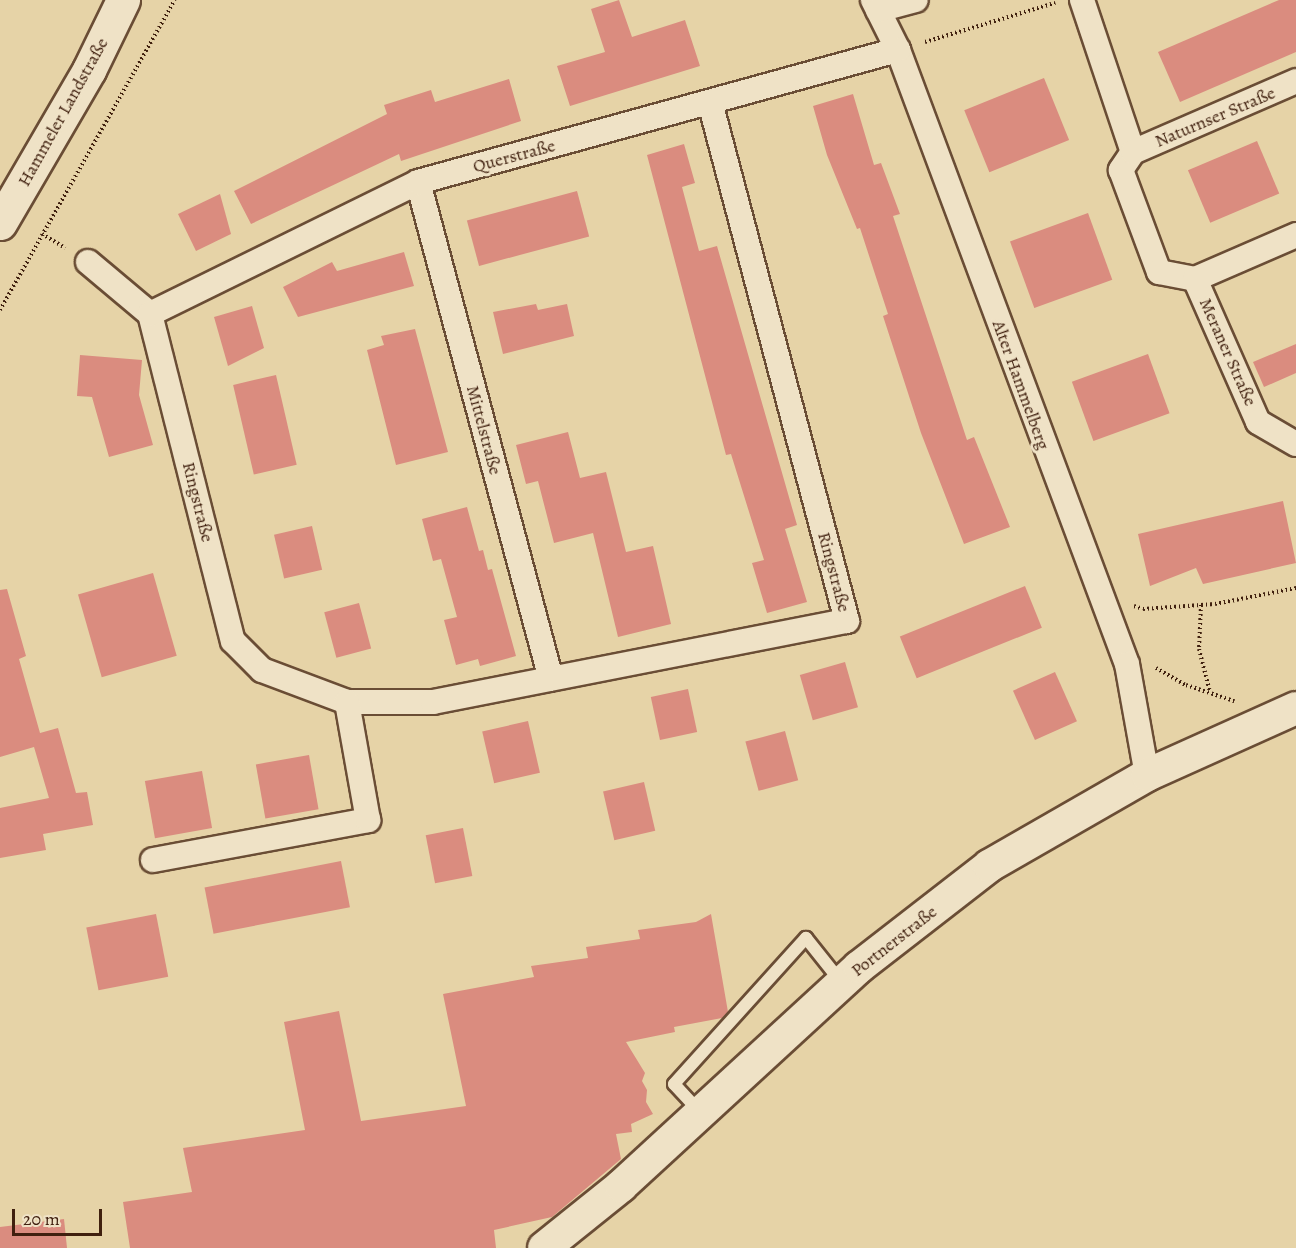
<!DOCTYPE html>
<html>
<head>
<meta charset="utf-8">
<style>
	body { margin:0 }
	#map { position:relative; width:1296px; height:1248px; overflow:hidden; background:#e6d3a7; font-family:Alegreya,serif }
	div>[style] { position:absolute }
	[style*='--x'] { left:calc(var(--x)*1px); top:calc(var(--y)*1px); width:calc(var(--w)*1px); rotate:calc(var(--a)*1deg) }
	.building>* { inset:0; background:#da8c7f; transform-origin:0 0 }
	.path>* { height:4px; margin-top:-2px; transform-origin:0; background:repeating-linear-gradient(90deg,#40200f 0 1.5px,transparent 0 4.5px) }
	.roads { filter:drop-shadow(2px 0 #6a4d35) drop-shadow(-2px 0 #6a4d35) drop-shadow(0 2px #6a4d35) drop-shadow(0 -2px #6a4d35) }
	.service>* { height:12px; margin:-6px; padding:0 6px; transform-origin:6px; border-radius:6px; background:#efe2c6 }
	.minor>* { height:24px; margin:-12px; padding:0 12px; transform-origin:12px; border-radius:12px; background:#efe2c6 }
	.tertiary>* { height:32px; margin:-16px; padding:0 16px; transform-origin:16px; border-radius:16px; background:#efe2c6 }
	.secondary>* { height:33px; margin:-16.5px; padding:0 16.5px; transform-origin:16.5px; border-radius:16.5px; background:#efe2c6 }
	span { translate:-50% -50%; white-space:nowrap; text-align:center; line-height:1.15; -webkit-text-stroke:6px #efe2c6; paint-order:stroke }
	.street-label { font-size:18px; color:#40200f }
	.scale { position:absolute; left:12px; top:1209px; width:90px; height:27px; box-sizing:border-box; border:3px solid #40200f; border-top:0; padding-left:8px; font-size:18px; line-height:21px; white-space:nowrap; color:#40200f; -webkit-text-stroke:4px #efe2c6; paint-order:stroke }
</style>
</head>
<body>
<div id="map">
	<div class="building">
		<div style="clip-path:polygon(619px 0,632px 37px,685px 20px,700px 66px,570px 106px,557px 66px,605px 52px,591px 9px)"></div>
		<div style="clip-path:polygon(1279px 0,1296px 0,1296px 52px,1180px 102px,1158px 52px)"></div>
		<div style="left:1044px;top:78px;width:67px;height:86px;rotate:68deg"></div>
		<div style="clip-path:polygon(509px 79px,521px 121px,401px 161px,399px 154px,251px 224px,234px 191px,387px 114px,384px 105px,431px 90px,435px 102px)"></div>
		<div style="clip-path:polygon(853px 94px,874px 165px,881px 163px,900px 214px,893px 216px,967px 440px,974px 437px,1010px 527px,964px 544px,921px 433px,883px 316px,888px 314px,860px 228px,857px 229px,827px 155px,813px 106px)"></div>
		<div style="left:1257px;top:141px;width:57px;height:75px;rotate:67deg"></div>
		<div style="clip-path:polygon(684px 144px,695px 183px,682px 187px,699px 251px,717px 246px,797px 525px,785px 529px,807px 602px,767px 613px,752px 563px,764px 560px,731px 454px,726px 455px,647px 155px)"></div>
		<div style="left:577px;top:191px;width:47px;height:114px;rotate:75deg"></div>
		<div style="clip-path:polygon(220px 194px,231px 234px,196px 251px,178px 214px)"></div>
		<div style="left:1088px;top:213px;width:71px;height:83px;rotate:70deg"></div>
		<div style="clip-path:polygon(404px 252px,414px 286px,298px 317px,283px 287px,332px 262px,337px 271px)"></div>
		<div style="clip-path:polygon(536px 304px,538px 310px,567px 304px,574px 336px,503px 354px,493px 312px)"></div>
		<div style="clip-path:polygon(252px 306px,264px 348px,228px 366px,214px 317px)"></div>
		<div style="clip-path:polygon(415px 329px,448px 452px,396px 465px,367px 350px,384px 345px,381px 336px)"></div>
		<div style="clip-path:polygon(1296px 344px,1296px 373px,1264px 387px,1253px 362px)"></div>
		<div style="left:1148px;top:354px;width:63px;height:81px;rotate:70deg"></div>
		<div style="clip-path:polygon(80px 355px,142px 360px,139px 395px,153px 445px,109px 457px,92px 397px,77px 396px)"></div>
		<div style="left:276px;top:375px;width:92px;height:44px;rotate:77deg"></div>
		<div style="clip-path:polygon(568px 432px,580px 478px,606px 472px,626px 552px,653px 546px,671px 624px,618px 637px,593px 533px,554px 543px,538px 481px,526px 484px,516px 445px)"></div>
		<div style="clip-path:polygon(1283px 501px,1296px 563px,1203px 584px,1196px 568px,1150px 586px,1138px 534px)"></div>
		<div style="clip-path:polygon(467px 507px,479px 551px,483px 550px,488px 570px,492px 569px,516px 656px,480px 666px,478px 659px,456px 665px,444px 620px,457px 617px,441px 559px,433px 561px,422px 519px)"></div>
		<div style="left:312px;top:526px;width:45px;height:39px;rotate:77deg"></div>
		<div style="left:153px;top:573px;width:86px;height:78px;rotate:74deg"></div>
		<div style="left:1025px;top:586px;width:45px;height:135px;rotate:68deg"></div>
		<div style="clip-path:polygon(7px 589px,26px 656px,19px 659px,40px 733px,58px 728px,76px 793px,87px 792px,93px 825px,43px 834px,46px 850px,0 858px,0 808px,49px 798px,34px 747px,0 757px,0 590px)"></div>
		<div style="left:359px;top:603px;width:47px;height:36px;rotate:75deg"></div>
		<div style="left:845px;top:662px;width:47px;height:47px;rotate:74deg"></div>
		<div style="left:1055px;top:672px;width:54px;height:46px;rotate:66deg"></div>
		<div style="left:688px;top:689px;width:44px;height:38px;rotate:78deg"></div>
		<div style="left:528px;top:721px;width:53px;height:47px;rotate:77deg"></div>
		<div style="left:785px;top:731px;width:51px;height:41px;rotate:75deg"></div>
		<div style="left:309px;top:755px;width:55px;height:54px;rotate:80deg"></div>
		<div style="left:202px;top:771px;width:58px;height:58px;rotate:80deg"></div>
		<div style="left:644px;top:782px;width:50px;height:42px;rotate:77deg"></div>
		<div style="left:463px;top:828px;width:49px;height:38px;rotate:79deg"></div>
		<div style="left:341px;top:861px;width:47px;height:139px;rotate:79deg"></div>
		<div style="left:156px;top:914px;width:64px;height:71px;rotate:79deg"></div>
		<div style="clip-path:polygon(711px 914px,728px 1012px,722px 1018px,674px 1027px,675px 1032px,626px 1042px,645px 1073px,642px 1081px,647px 1090px,646px 1102px,653px 1114px,631px 1124px,632px 1132px,616px 1134px,621px 1159px,552px 1217px,494px 1230px,496px 1248px,130px 1248px,123px 1202px,192px 1192px,183px 1148px,305px 1130px,284px 1022px,339px 1011px,361px 1121px,466px 1106px,443px 994px,534px 977px,531px 966px,588px 958px,586px 947px,640px 939px,638px 930px,696px 922px)"></div>
		<div style="clip-path:polygon(64px 1219px,67px 1248px,0 1248px,0 1227px)"></div>
	</div>
	<div class="path">
		<div style="--x:925;--y:42;--w:136;--a:-16.7"></div>
		<div style="--x:42;--y:234;--w:27;--a:31"></div>
		<div style="--x:0;--y:310;--w:356;--a:-60.6"></div>
		<div style="--x:1201;--y:605;--w:44;--a:92.6"></div>
		<div style="--x:1199;--y:649;--w:44;--a:75.7"></div>
		<div style="--x:1134;--y:606;--w:9;--a:18"></div>
		<div style="--x:1143;--y:609;--w:72;--a:-4"></div>
		<div style="--x:1215;--y:604;--w:83;--a:-11.2"></div>
		<div style="--x:1156;--y:668;--w:34;--a:30"></div>
		<div style="--x:1186;--y:685;--w:51;--a:18.4"></div>
	</div>
	<div class="roads">
		<div class="service">
			<div style="--x:700;--y:1112;--w:38;--a:-133"></div>
			<div style="--x:674;--y:1084;--w:197;--a:-47.9"></div>
			<div style="--x:806;--y:938;--w:56;--a:51.5"></div>
		</div>
		<div class="minor">
			<div style="--x:873;--y:0;--w:56;--a:63.4"></div>
			<div style="--x:898;--y:50;--w:655;--a:69.55"></div>
			<div style="--x:1127;--y:664;--w:113;--a:79.8"></div>
			<div style="--x:1082;--y:0;--w:160;--a:71.5"></div>
			<div style="--x:1133;--y:152;--w:22;--a:124"></div>
			<div style="--x:1121;--y:170;--w:109;--a:69.6"></div>
			<div style="--x:1159;--y:272;--w:37;--a:11"></div>
			<div style="--x:1195;--y:279;--w:156;--a:66.2"></div>
			<div style="--x:1258;--y:422;--w:44;--a:30.1"></div>
			<div style="--x:878;--y:10;--w:39;--a:-15"></div>
			<div style="--x:1133;--y:152;--w:178;--a:-23.5"></div>
			<div style="--x:418;--y:182;--w:514;--a:75.02"></div>
			<div style="--x:88;--y:262;--w:81;--a:40"></div>
			<div style="--x:150;--y:314;--w:337;--a:75.8"></div>
			<div style="--x:233;--y:641;--w:41;--a:45"></div>
			<div style="--x:262;--y:670;--w:91;--a:20.6"></div>
			<div style="--x:347;--y:702;--w:86;--a:0"></div>
			<div style="--x:433;--y:702;--w:422;--a:-11.1"></div>
			<div style="--x:847;--y:621;--w:537;--a:-104.79"></div>
			<div style="--x:1195;--y:279;--w:110;--a:-23.5"></div>
			<div style="--x:150;--y:314;--w:299;--a:-26.2"></div>
			<div style="--x:418;--y:182;--w:498;--a:-15.4"></div>
			<div style="--x:153;--y:860;--w:219;--a:-10.5"></div>
			<div style="--x:368;--y:820;--w:120;--a:-100.1"></div>
		</div>
		<div class="tertiary">
			<div style="--x:544;--y:1248;--w:99;--a:-38.8"></div>
			<div style="--x:621;--y:1186;--w:323;--a:-42.6"></div>
			<div style="--x:859;--y:967;--w:165;--a:-37.8"></div>
			<div style="--x:989;--y:866;--w:182;--a:-29.9"></div>
			<div style="--x:1147;--y:775;--w:163;--a:-24.2"></div>
		</div>
		<div class="secondary">
			<div style="--x:0;--y:223;--w:177;--a:-59.8"></div>
			<div style="--x:89;--y:70;--w:78;--a:-64.1"></div>
		</div>
	</div>
	<div class="street-label">
		<span style="left:63px;top:112px;rotate:-61deg">Hammeler Landstraße</span>
		<span style="left:1215px;top:117px;rotate:-23deg">Naturnser Straße</span>
		<span style="left:514px;top:156px;rotate:-15deg">Querstraße</span>
		<span style="left:1228px;top:352px;rotate:66deg">Meraner Straße</span>
		<span style="left:1021px;top:385px;rotate:70deg">Alter Hammelberg</span>
		<span style="left:484px;top:430px;rotate:75deg">Mittelstraße</span>
		<span style="left:198px;top:502px;rotate:76deg">Ringstraße</span>
		<span style="left:834px;top:572px;rotate:75deg">Ringstraße</span>
		<span style="left:894px;top:941px;rotate:-38deg">Portnerstraße</span>
	</div>
	<div class="scale">20 m</div>
</div>
</body>
</html>
